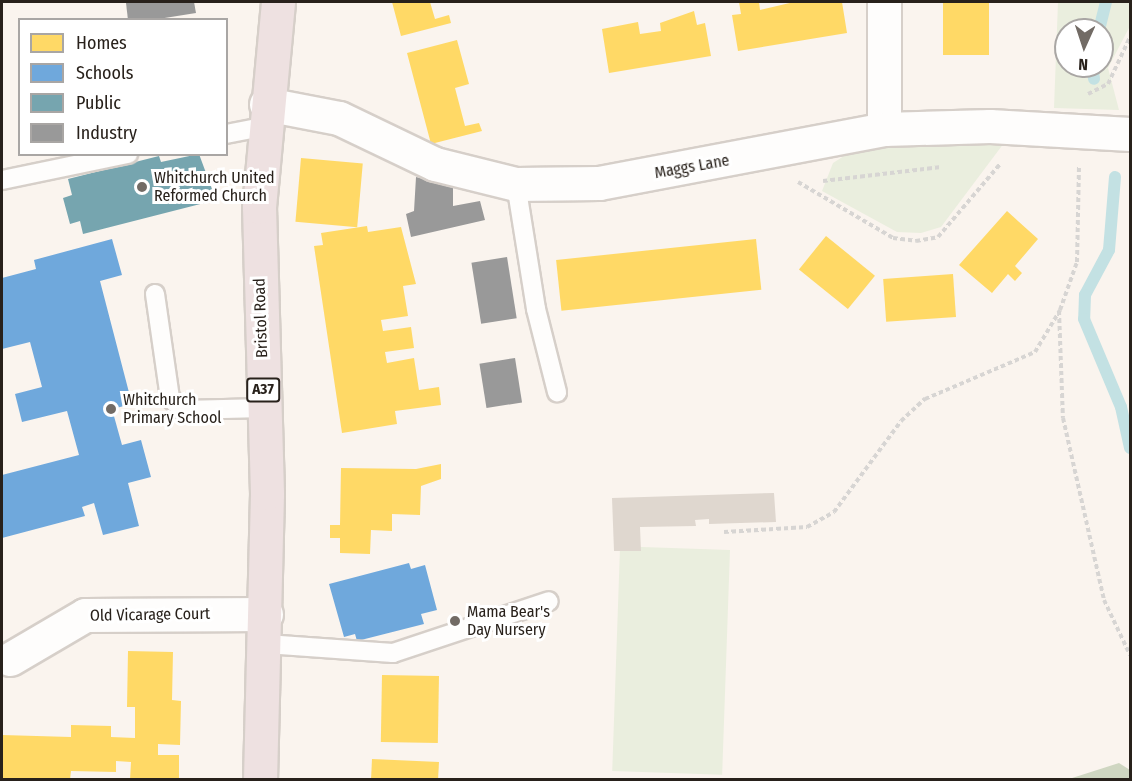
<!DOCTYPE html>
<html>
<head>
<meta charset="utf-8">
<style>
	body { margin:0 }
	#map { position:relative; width:1132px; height:781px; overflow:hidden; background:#faf4ee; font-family:"Fira Sans Condensed",sans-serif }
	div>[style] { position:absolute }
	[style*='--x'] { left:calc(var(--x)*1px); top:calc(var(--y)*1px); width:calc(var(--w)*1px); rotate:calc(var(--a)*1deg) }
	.green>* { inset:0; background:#eaeede; transform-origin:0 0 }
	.forest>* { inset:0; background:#cfd6c1 }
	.homes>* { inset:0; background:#ffd966; transform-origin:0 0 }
	.schools>* { inset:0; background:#6fa8dc }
	.public>* { inset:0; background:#76a5af }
	.industry>* { inset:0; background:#999; transform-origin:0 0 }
	.stream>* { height:12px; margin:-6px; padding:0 6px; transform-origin:6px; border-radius:6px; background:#c3e1e3 }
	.building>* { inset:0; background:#dfd7cf }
	.path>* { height:4px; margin-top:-2px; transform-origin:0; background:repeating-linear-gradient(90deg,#d7d5d3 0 4.5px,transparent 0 7.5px) }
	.roads { filter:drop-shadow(2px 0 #d6cfc9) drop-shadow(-2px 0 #d6cfc9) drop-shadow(0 2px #d6cfc9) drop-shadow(0 -2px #d6cfc9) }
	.service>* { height:18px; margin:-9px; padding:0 9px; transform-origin:9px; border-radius:9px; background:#fefdfc }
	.minor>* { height:33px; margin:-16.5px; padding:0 16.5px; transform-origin:16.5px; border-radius:16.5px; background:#fefdfc }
	.trunk>* { height:33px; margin:-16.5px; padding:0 16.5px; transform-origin:16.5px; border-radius:16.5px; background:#eee1e1 }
	.dots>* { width:16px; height:16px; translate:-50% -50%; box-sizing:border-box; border:3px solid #fff; border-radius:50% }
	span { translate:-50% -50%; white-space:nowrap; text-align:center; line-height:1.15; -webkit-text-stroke:6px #fff; paint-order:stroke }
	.shield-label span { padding:2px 4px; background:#fff; border:2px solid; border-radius:4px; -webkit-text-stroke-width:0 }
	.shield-label { font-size:15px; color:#28211b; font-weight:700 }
	.street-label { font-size:16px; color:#28211b }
	.poi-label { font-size:16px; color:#28211b }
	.left { translate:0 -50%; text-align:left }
	.frame { position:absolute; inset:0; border:3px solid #28211b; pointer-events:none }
	.legend { position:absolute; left:18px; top:18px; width:210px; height:138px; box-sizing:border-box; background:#fff; border:2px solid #a9a6a4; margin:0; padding:8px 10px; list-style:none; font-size:18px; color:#28211b }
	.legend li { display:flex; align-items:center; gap:12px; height:30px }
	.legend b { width:30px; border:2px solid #a9a6a4 }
	.north { position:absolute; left:1054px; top:18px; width:60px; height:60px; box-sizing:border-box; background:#fff; border:2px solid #a9a6a4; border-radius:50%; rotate:183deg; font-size:16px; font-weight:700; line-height:24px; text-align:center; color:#28211b }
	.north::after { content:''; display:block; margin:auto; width:21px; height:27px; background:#726b65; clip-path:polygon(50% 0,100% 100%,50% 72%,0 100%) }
</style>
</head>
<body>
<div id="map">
	<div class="green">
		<div style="clip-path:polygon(evenodd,1058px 2px,1130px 2px,1130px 26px,1108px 68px,1119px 110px,1054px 108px,1058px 2px,1066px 30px,1102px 30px,1102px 66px,1066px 66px,1066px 30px)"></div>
		<div style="clip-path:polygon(1007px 139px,941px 227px,921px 233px,897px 232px,822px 191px,833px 163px,858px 147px,890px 141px)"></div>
		<div style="left:730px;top:550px;width:225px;height:110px;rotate:92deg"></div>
	</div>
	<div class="forest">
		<div style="clip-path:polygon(1119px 763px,1130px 770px,1130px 779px,1069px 779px)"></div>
	</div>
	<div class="homes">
		<div style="clip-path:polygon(392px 2px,430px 2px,435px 19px,449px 15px,451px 23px,401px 36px)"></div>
		<div style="clip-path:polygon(739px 2px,759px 2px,760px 10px,794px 2px,842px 2px,847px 33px,738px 51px,732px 15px,741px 14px)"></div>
		<div style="left:943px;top:2px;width:46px;height:53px"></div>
		<div style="clip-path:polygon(694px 11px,697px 25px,705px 23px,711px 56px,609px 73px,602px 29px,638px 22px,640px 34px,661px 31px,660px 23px)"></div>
		<div style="clip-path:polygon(457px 40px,469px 84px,455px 88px,465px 126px,479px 123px,482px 131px,431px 144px,407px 53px)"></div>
		<div style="left:301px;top:158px;width:62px;height:64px;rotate:5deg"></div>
		<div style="clip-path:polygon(1007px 211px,1038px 239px,1015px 266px,1022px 273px,1015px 281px,1008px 274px,992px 293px,959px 265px)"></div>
		<div style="clip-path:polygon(367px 226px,368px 232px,401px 227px,416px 284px,403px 286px,408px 316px,381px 320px,383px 331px,411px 327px,414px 348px,385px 352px,387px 363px,414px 358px,419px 390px,439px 387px,441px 405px,395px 411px,397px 424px,342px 433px,314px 246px,323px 245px,321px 233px)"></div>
		<div style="left:826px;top:236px;width:63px;height:43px;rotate:39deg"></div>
		<div style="left:756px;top:239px;width:51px;height:201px;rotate:84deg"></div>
		<div style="left:953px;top:274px;width:43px;height:70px;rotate:86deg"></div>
		<div style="clip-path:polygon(441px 464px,441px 479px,421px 486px,420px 515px,392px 514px,392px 531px,371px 530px,370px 554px,340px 553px,340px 538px,330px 538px,330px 525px,340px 525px,341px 468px,416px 469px)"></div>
		<div style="clip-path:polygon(128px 651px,173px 652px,172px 700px,181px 701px,180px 745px,158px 744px,158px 755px,179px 755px,179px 780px,130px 780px,131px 762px,116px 761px,116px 772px,71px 771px,70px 780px,2px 780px,2px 735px,71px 737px,71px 725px,111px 726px,111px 737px,135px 738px,135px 707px,127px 707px)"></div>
		<div style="left:382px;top:675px;width:57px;height:67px;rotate:1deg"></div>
		<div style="clip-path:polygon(372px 759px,439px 762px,438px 780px,371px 780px)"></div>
	</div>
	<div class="schools">
		<div style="clip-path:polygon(112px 239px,122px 275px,100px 281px,132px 404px,112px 409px,122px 445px,141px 440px,151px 477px,128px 483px,139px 526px,103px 535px,94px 503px,82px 507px,85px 516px,2px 538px,2px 475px,79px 455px,67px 411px,22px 422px,15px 394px,42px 387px,30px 342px,2px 349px,2px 278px,36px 269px,34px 260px)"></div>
		<div style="clip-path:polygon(409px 563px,411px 569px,425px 565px,437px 610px,421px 614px,424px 624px,357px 641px,355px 634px,344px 637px,329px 584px)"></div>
	</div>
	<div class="public">
		<div style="clip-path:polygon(199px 154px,216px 200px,83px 234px,80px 221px,70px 224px,63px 198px,72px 195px,68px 179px,159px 156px,161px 162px)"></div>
	</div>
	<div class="industry">
		<div style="clip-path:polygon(194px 2px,196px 13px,152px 20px,128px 20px,126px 3px)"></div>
		<div style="clip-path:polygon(416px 177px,453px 186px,453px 206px,480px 201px,485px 220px,411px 237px,406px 214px,414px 211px)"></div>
		<div style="left:507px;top:257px;width:62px;height:36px;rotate:81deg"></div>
		<div style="left:515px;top:358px;width:45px;height:36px;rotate:81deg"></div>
	</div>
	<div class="stream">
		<div style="--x:1099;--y:30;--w:29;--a:-76"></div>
		<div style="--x:1092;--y:66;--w:13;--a:81"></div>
		<div style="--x:1115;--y:177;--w:73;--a:94.7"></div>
		<div style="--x:1109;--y:250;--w:51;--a:118.1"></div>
		<div style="--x:1085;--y:295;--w:24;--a:92"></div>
		<div style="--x:1084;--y:319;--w:95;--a:67.2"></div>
		<div style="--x:1121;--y:407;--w:42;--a:77.6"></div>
	</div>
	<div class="building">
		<div style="clip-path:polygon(774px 493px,776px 522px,709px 524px,709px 519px,695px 520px,696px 526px,640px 527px,641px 551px,614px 551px,612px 498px)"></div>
	</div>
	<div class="path">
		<div style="--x:1088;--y:94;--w:22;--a:-27"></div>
		<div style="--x:1108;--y:84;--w:52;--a:-64.9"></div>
		<div style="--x:823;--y:181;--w:119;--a:-6.8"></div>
		<div style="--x:798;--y:182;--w:110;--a:30.5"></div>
		<div style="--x:893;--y:238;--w:23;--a:7"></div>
		<div style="--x:916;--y:241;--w:22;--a:-10"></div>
		<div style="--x:938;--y:237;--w:97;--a:-49.6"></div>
		<div style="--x:1059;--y:311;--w:107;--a:87.9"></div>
		<div style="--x:1063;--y:418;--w:187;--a:77.3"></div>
		<div style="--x:1104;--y:600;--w:61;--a:64.7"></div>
		<div style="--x:724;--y:532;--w:83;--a:-3.4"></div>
		<div style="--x:807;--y:527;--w:31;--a:-29"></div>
		<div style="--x:834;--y:512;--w:113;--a:-53.6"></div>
		<div style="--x:901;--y:421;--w:33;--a:-43"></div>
		<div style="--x:925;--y:399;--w:120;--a:-23.1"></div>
		<div style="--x:1035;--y:352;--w:49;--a:-59.2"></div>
		<div style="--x:1060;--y:310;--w:51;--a:-70.5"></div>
		<div style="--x:1077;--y:262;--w:96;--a:-88.8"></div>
	</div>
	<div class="roads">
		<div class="service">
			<div style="--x:226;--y:134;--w:38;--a:-11"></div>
			<div style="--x:2;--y:180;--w:129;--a:-11.7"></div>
			<div style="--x:516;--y:184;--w:127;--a:80.9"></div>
			<div style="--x:536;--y:309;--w:86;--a:75.8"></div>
			<div style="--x:155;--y:294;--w:105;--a:81.8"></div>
			<div style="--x:170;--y:398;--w:18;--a:43"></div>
			<div style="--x:183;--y:410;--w:81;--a:-1.4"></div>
			<div style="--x:266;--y:644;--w:127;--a:4.1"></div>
			<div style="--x:393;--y:653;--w:164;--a:-18.4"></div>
		</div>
		<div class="minor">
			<div style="--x:884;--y:2;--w:127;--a:90"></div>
			<div style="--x:266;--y:104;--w:74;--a:10.9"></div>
			<div style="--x:339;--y:118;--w:106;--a:25.6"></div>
			<div style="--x:435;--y:164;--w:83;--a:13.9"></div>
			<div style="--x:516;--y:184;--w:83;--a:-0.7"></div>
			<div style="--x:599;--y:183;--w:290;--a:-10.7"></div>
			<div style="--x:884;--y:129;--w:106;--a:-1.6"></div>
			<div style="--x:990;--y:126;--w:140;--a:3.3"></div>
			<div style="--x:10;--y:659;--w:87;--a:-30.4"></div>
			<div style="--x:85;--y:615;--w:181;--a:-0.3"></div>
		</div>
		<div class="trunk">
			<div style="--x:260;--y:780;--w:287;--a:-88.6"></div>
			<div style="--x:267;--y:493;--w:286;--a:-91.6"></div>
			<div style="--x:259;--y:207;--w:206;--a:-84.7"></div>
		</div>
	</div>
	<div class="dots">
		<div style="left:142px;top:187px;background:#726b65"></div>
		<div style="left:111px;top:409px;background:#726b65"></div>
		<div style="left:455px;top:621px;background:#726b65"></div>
	</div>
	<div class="shield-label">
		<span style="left:263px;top:390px">A37</span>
	</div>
	<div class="street-label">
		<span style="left:692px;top:167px;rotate:-10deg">Maggs Lane</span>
		<span style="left:261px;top:318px;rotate:-92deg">Bristol Road</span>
		<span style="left:150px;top:615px;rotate:-1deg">Old Vicarage Court</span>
	</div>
	<div class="poi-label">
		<span class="left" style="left:154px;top:187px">Whitchurch United<br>Reformed Church</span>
		<span class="left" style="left:123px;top:409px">Whitchurch<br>Primary School</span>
		<span class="left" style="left:467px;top:621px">Mama Bear's<br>Day Nursery</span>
	</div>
	<div class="frame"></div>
	<ul class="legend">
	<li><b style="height:16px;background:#ffd966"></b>Homes</li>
	<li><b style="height:16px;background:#6fa8dc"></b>Schools</li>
	<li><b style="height:16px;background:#76a5af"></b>Public</li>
	<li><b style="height:16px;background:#999"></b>Industry</li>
	</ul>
	<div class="north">N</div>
</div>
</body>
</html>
